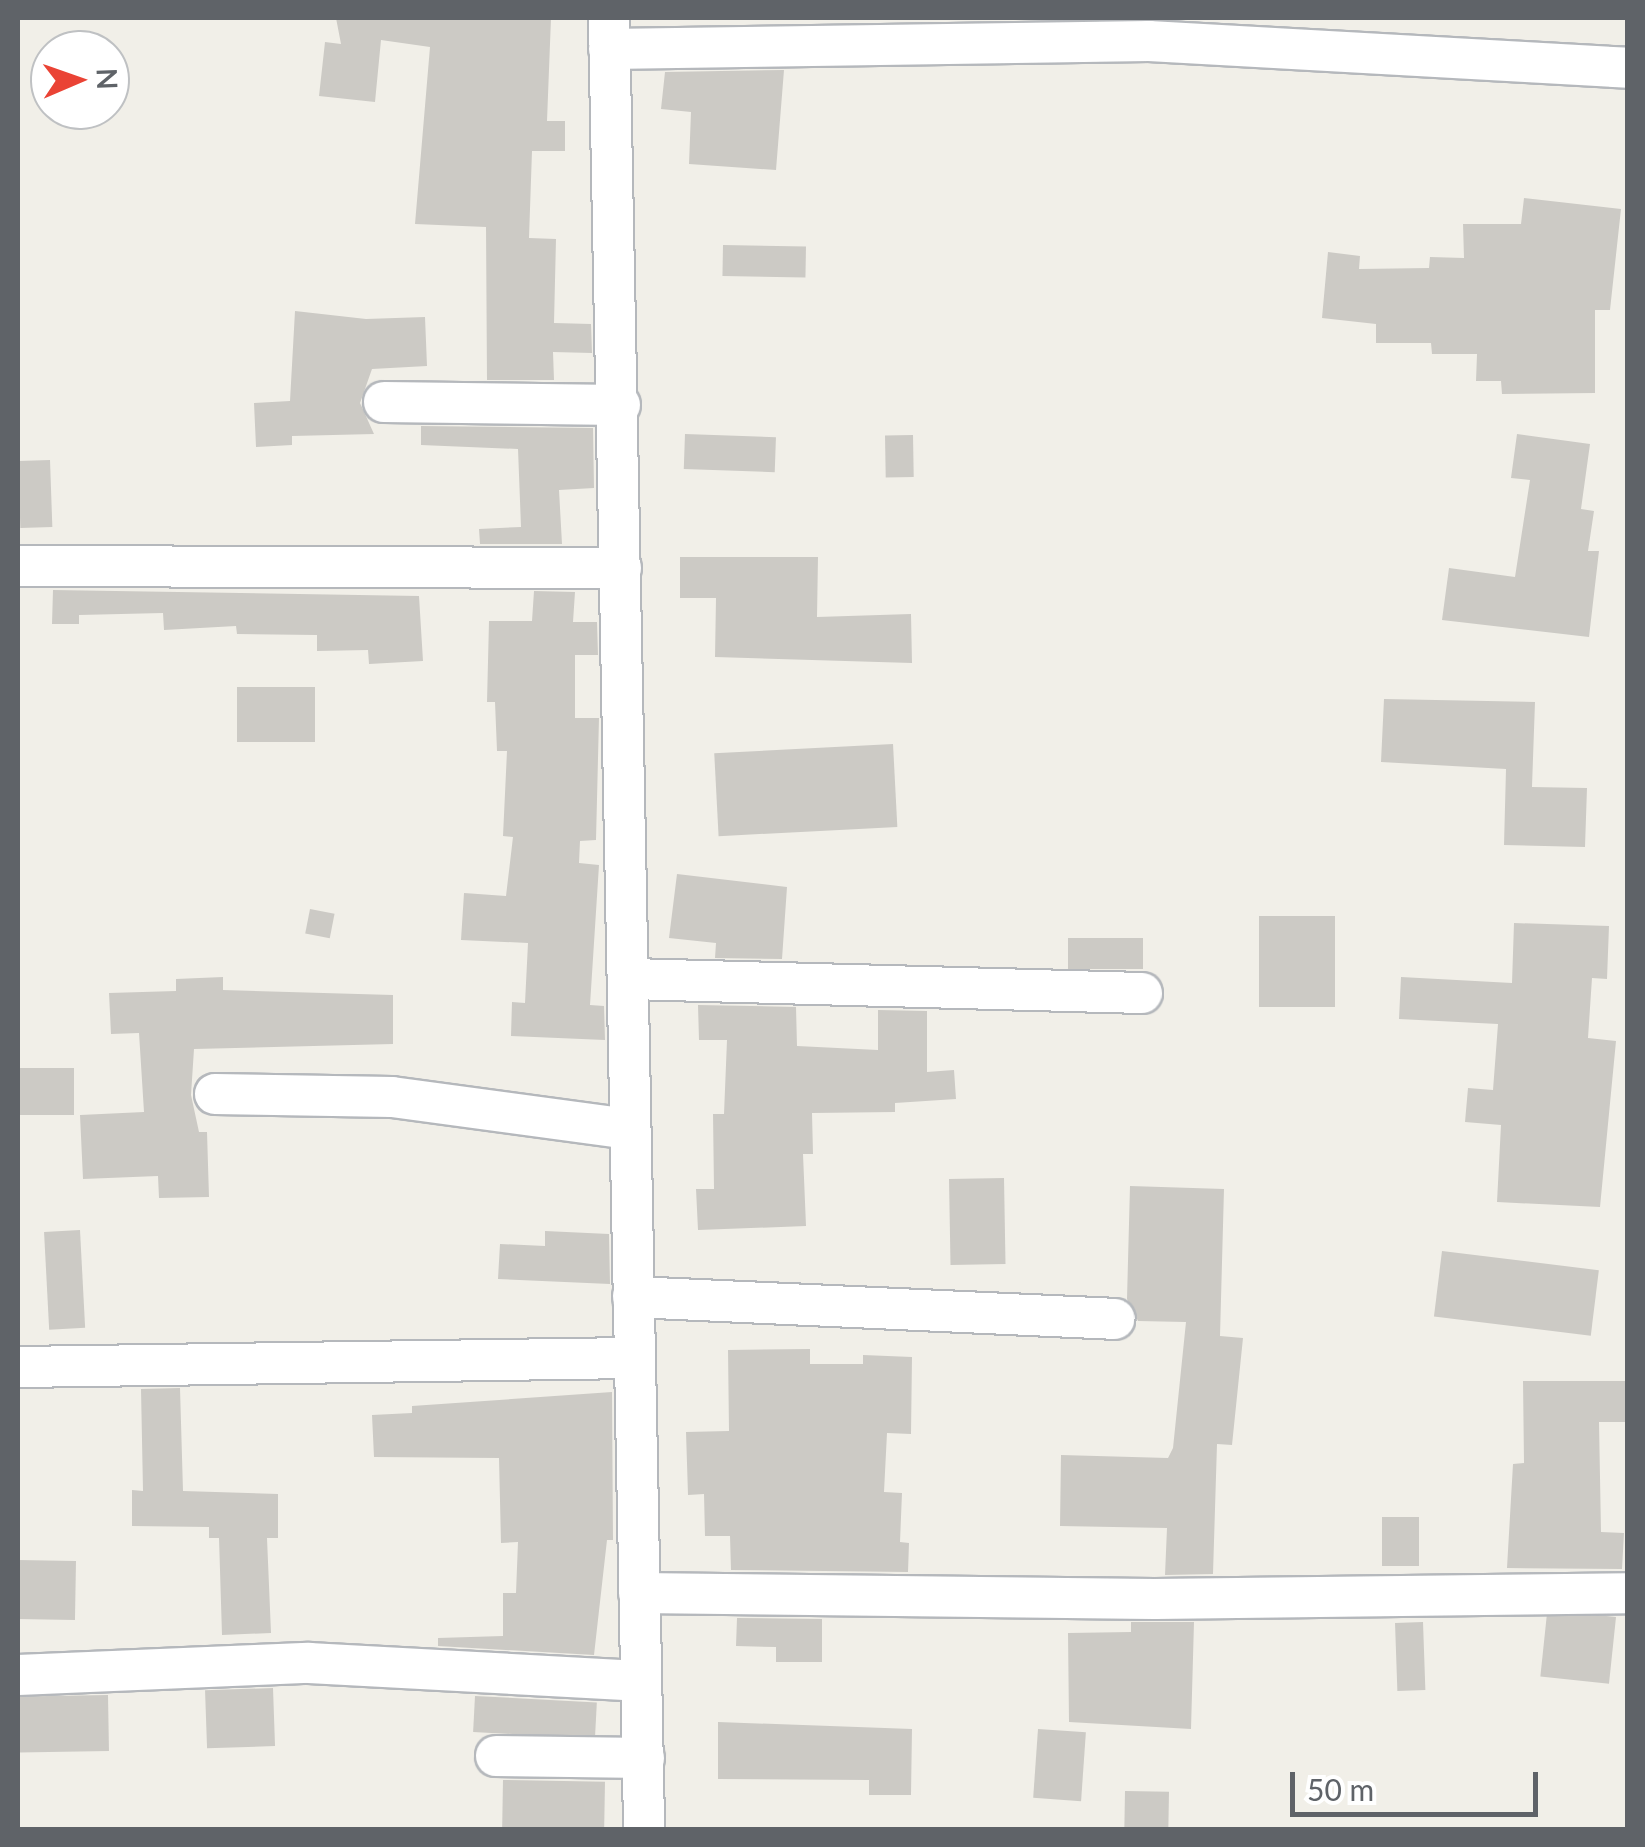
<!DOCTYPE html>
<html>
<head>
<meta charset="utf-8">
<style>
	body { margin:0 }
	#map { position:relative; width:1645px; height:1847px; overflow:hidden; background:#f1efe8; font-family:Lato,sans-serif }
	div>[style] { position:absolute }
	[style*='--x'] { left:calc(var(--x)*1px); top:calc(var(--y)*1px); width:calc(var(--w)*1px); rotate:calc(var(--a)*1deg) }
	.building>* { inset:0; background:#cccac5; transform-origin:0 0 }
	.roads { filter:drop-shadow(2px 0 #b5b8bc) drop-shadow(-2px 0 #b5b8bc) drop-shadow(0 2px #b5b8bc) drop-shadow(0 -2px #b5b8bc) }
	.minor>* { height:40px; margin:-20px; padding:0 20px; transform-origin:20px; border-radius:20px; background:#fff }
	span { translate:-50% -50%; white-space:nowrap; text-align:center; line-height:1.15; -webkit-text-stroke:10px #fff; paint-order:stroke }
	.frame { position:absolute; inset:0; border:20px solid #5f6368; pointer-events:none }
	.north { position:absolute; left:30px; top:30px; width:100px; height:100px; box-sizing:border-box; background:#fff; border:2px solid #bfc1c3; border-radius:50%; rotate:88deg; font-size:28px; font-weight:700; line-height:40px; text-align:center; color:#5f6368 }
	.north::after { content:''; display:block; margin:auto; width:35px; height:45px; background:#ea4335; clip-path:polygon(50% 0,100% 100%,50% 72%,0 100%) }
	.scale { position:absolute; left:1290px; top:1772px; width:248px; height:45px; box-sizing:border-box; border:5px solid #5f6368; border-top:0; padding-left:12px; font-size:30px; line-height:35px; white-space:nowrap; color:#5f6368; -webkit-text-stroke:8px #fff; paint-order:stroke }
</style>
</head>
<body>
<div id="map">
	<div class="building">
		<div style="clip-path:polygon(336px 18px,551px 18px,547px 121px,565px 121px,565px 151px,532px 151px,529px 238px,556px 239px,554px 323px,591px 324px,592px 353px,553px 352px,554px 380px,487px 380px,486px 227px,415px 224px,430px 47px,381px 40px,375px 102px,319px 96px,325px 42px,341px 44px)"></div>
		<div style="clip-path:polygon(784px 70px,776px 170px,689px 164px,691px 112px,661px 109px,665px 72px)"></div>
		<div style="clip-path:polygon(1524px 198px,1621px 209px,1610px 310px,1595px 310px,1595px 393px,1502px 394px,1501px 381px,1476px 381px,1477px 354px,1432px 354px,1431px 343px,1376px 343px,1376px 324px,1322px 318px,1328px 252px,1360px 256px,1359px 269px,1429px 268px,1430px 257px,1464px 258px,1463px 224px,1521px 224px)"></div>
		<div style="left:723px;top:245px;width:83px;height:31px;rotate:1deg"></div>
		<div style="clip-path:polygon(295px 311px,366px 319px,425px 317px,427px 366px,372px 369px,360px 403px,374px 434px,292px 436px,292px 445px,256px 447px,254px 403px,290px 401px)"></div>
		<div style="clip-path:polygon(421px 426px,593px 428px,594px 488px,559px 490px,562px 544px,480px 544px,479px 529px,521px 527px,518px 449px,421px 445px)"></div>
		<div style="left:685px;top:434px;width:91px;height:35px;rotate:2deg"></div>
		<div style="clip-path:polygon(1517px 434px,1590px 444px,1581px 509px,1594px 511px,1588px 551px,1599px 551px,1589px 637px,1442px 620px,1449px 568px,1515px 577px,1530px 480px,1511px 478px)"></div>
		<div style="left:913px;top:435px;width:42px;height:28px;rotate:89deg"></div>
		<div style="left:50px;top:460px;width:67px;height:32px;rotate:88deg"></div>
		<div style="clip-path:polygon(680px 557px,818px 557px,817px 617px,911px 614px,912px 663px,715px 657px,716px 598px,680px 598px)"></div>
		<div style="clip-path:polygon(53px 590px,419px 596px,423px 661px,369px 664px,368px 650px,317px 651px,317px 635px,237px 634px,236px 626px,164px 630px,163px 613px,79px 615px,79px 624px,52px 624px)"></div>
		<div style="clip-path:polygon(534px 591px,575px 592px,573px 622px,597px 622px,598px 655px,575px 655px,575px 718px,599px 718px,596px 840px,580px 841px,579px 863px,599px 865px,590px 1005px,604px 1006px,605px 1040px,511px 1036px,512px 1002px,525px 1003px,528px 943px,461px 940px,464px 893px,506px 896px,513px 837px,503px 836px,507px 751px,497px 751px,495px 702px,487px 702px,489px 621px,532px 621px)"></div>
		<div style="left:237px;top:687px;width:78px;height:55px"></div>
		<div style="clip-path:polygon(1384px 699px,1535px 702px,1532px 787px,1587px 788px,1585px 847px,1504px 845px,1506px 769px,1381px 762px)"></div>
		<div style="left:893px;top:744px;width:83px;height:179px;rotate:87deg"></div>
		<div style="clip-path:polygon(677px 874px,787px 887px,782px 959px,715px 958px,716px 943px,669px 938px)"></div>
		<div style="left:310px;top:909px;width:25px;height:25px;rotate:11deg"></div>
		<div style="left:1259px;top:916px;width:76px;height:91px"></div>
		<div style="clip-path:polygon(1514px 923px,1609px 926px,1607px 979px,1592px 978px,1588px 1038px,1616px 1041px,1600px 1207px,1497px 1202px,1501px 1125px,1465px 1122px,1468px 1088px,1493px 1090px,1498px 1024px,1399px 1019px,1401px 977px,1512px 983px)"></div>
		<div style="left:1143px;top:938px;width:31px;height:75px;rotate:90deg"></div>
		<div style="clip-path:polygon(223px 977px,223px 990px,393px 995px,393px 1044px,194px 1049px,191px 1095px,199px 1132px,207px 1132px,209px 1197px,159px 1198px,158px 1176px,83px 1179px,80px 1115px,144px 1112px,139px 1033px,111px 1034px,109px 993px,176px 991px,176px 979px)"></div>
		<div style="clip-path:polygon(698px 1005px,796px 1007px,797px 1046px,878px 1050px,878px 1010px,927px 1011px,927px 1072px,954px 1070px,956px 1099px,895px 1103px,895px 1112px,812px 1113px,813px 1154px,803px 1154px,806px 1226px,698px 1230px,696px 1189px,714px 1189px,713px 1114px,724px 1114px,727px 1040px,699px 1040px)"></div>
		<div style="left:18px;top:1068px;width:56px;height:47px"></div>
		<div style="left:1004px;top:1178px;width:86px;height:55px;rotate:89deg"></div>
		<div style="clip-path:polygon(1130px 1186px,1224px 1189px,1220px 1336px,1243px 1338px,1232px 1445px,1217px 1444px,1213px 1574px,1165px 1575px,1167px 1528px,1060px 1526px,1061px 1455px,1168px 1458px,1173px 1448px,1186px 1322px,1138px 1321px,1127px 1299px)"></div>
		<div style="left:80px;top:1230px;width:98px;height:36px;rotate:87deg"></div>
		<div style="clip-path:polygon(545px 1231px,609px 1234px,610px 1284px,498px 1279px,500px 1244px,545px 1246px)"></div>
		<div style="left:1442px;top:1251px;width:158px;height:66px;rotate:7deg"></div>
		<div style="clip-path:polygon(810px 1349px,810px 1364px,863px 1364px,863px 1355px,912px 1357px,911px 1434px,887px 1433px,884px 1492px,902px 1493px,900px 1542px,909px 1543px,908px 1572px,731px 1570px,730px 1536px,705px 1536px,704px 1494px,688px 1495px,686px 1432px,729px 1431px,728px 1350px)"></div>
		<div style="clip-path:polygon(1523px 1381px,1628px 1381px,1628px 1422px,1599px 1422px,1601px 1532px,1624px 1533px,1622px 1569px,1507px 1568px,1513px 1464px,1524px 1463px)"></div>
		<div style="clip-path:polygon(180px 1388px,183px 1491px,278px 1494px,278px 1538px,267px 1538px,271px 1633px,222px 1635px,219px 1538px,209px 1538px,209px 1527px,132px 1526px,132px 1490px,143px 1491px,141px 1389px)"></div>
		<div style="clip-path:polygon(612px 1392px,613px 1540px,607px 1540px,594px 1655px,438px 1646px,438px 1638px,503px 1636px,503px 1593px,516px 1593px,518px 1542px,501px 1543px,499px 1458px,374px 1457px,372px 1415px,412px 1413px,412px 1406px)"></div>
		<div style="left:1382px;top:1517px;width:37px;height:49px"></div>
		<div style="left:18px;top:1560px;width:58px;height:59px;rotate:1deg"></div>
		<div style="left:1616px;top:1617px;width:67px;height:69px;rotate:96deg"></div>
		<div style="clip-path:polygon(737px 1618px,822px 1619px,822px 1662px,776px 1662px,776px 1647px,736px 1646px)"></div>
		<div style="clip-path:polygon(1131px 1622px,1194px 1622px,1191px 1729px,1069px 1722px,1068px 1633px,1131px 1632px)"></div>
		<div style="left:1423px;top:1622px;width:68px;height:28px;rotate:88deg"></div>
		<div style="left:273px;top:1688px;width:58px;height:68px;rotate:88deg"></div>
		<div style="left:108px;top:1695px;width:56px;height:90px;rotate:89deg"></div>
		<div style="left:475px;top:1696px;width:122px;height:36px;rotate:3deg"></div>
		<div style="clip-path:polygon(718px 1722px,912px 1729px,911px 1795px,869px 1795px,869px 1780px,718px 1779px)"></div>
		<div style="left:1038px;top:1729px;width:48px;height:69px;rotate:4deg"></div>
		<div style="left:503px;top:1780px;width:102px;height:50px;rotate:1deg"></div>
		<div style="left:1125px;top:1791px;width:44px;height:39px;rotate:1deg"></div>
	</div>
	<div class="roads">
		<div class="minor">
			<div style="--x:609;--y:18;--w:1812;--a:88.89"></div>
			<div style="--x:609;--y:49;--w:540;--a:-0.85"></div>
			<div style="--x:1149;--y:41;--w:480;--a:3.2"></div>
			<div style="--x:384;--y:402;--w:236;--a:0.7"></div>
			<div style="--x:18;--y:566;--w:603;--a:0.19"></div>
			<div style="--x:631;--y:979;--w:511;--a:1.57"></div>
			<div style="--x:215;--y:1094;--w:177;--a:1"></div>
			<div style="--x:392;--y:1097;--w:239;--a:7.7"></div>
			<div style="--x:633;--y:1297;--w:482;--a:2.6"></div>
			<div style="--x:18;--y:1367;--w:615;--a:-0.84"></div>
			<div style="--x:639;--y:1593;--w:516;--a:0.67"></div>
			<div style="--x:1155;--y:1599;--w:473;--a:-0.7"></div>
			<div style="--x:18;--y:1675;--w:291;--a:-2.4"></div>
			<div style="--x:309;--y:1663;--w:330;--a:3.1"></div>
			<div style="--x:496;--y:1756;--w:148;--a:0.8"></div>
		</div>
	</div>
	<div class="frame"></div>
	<div class="north">N</div>
	<div class="scale">50 m</div>
</div>
</body>
</html>
